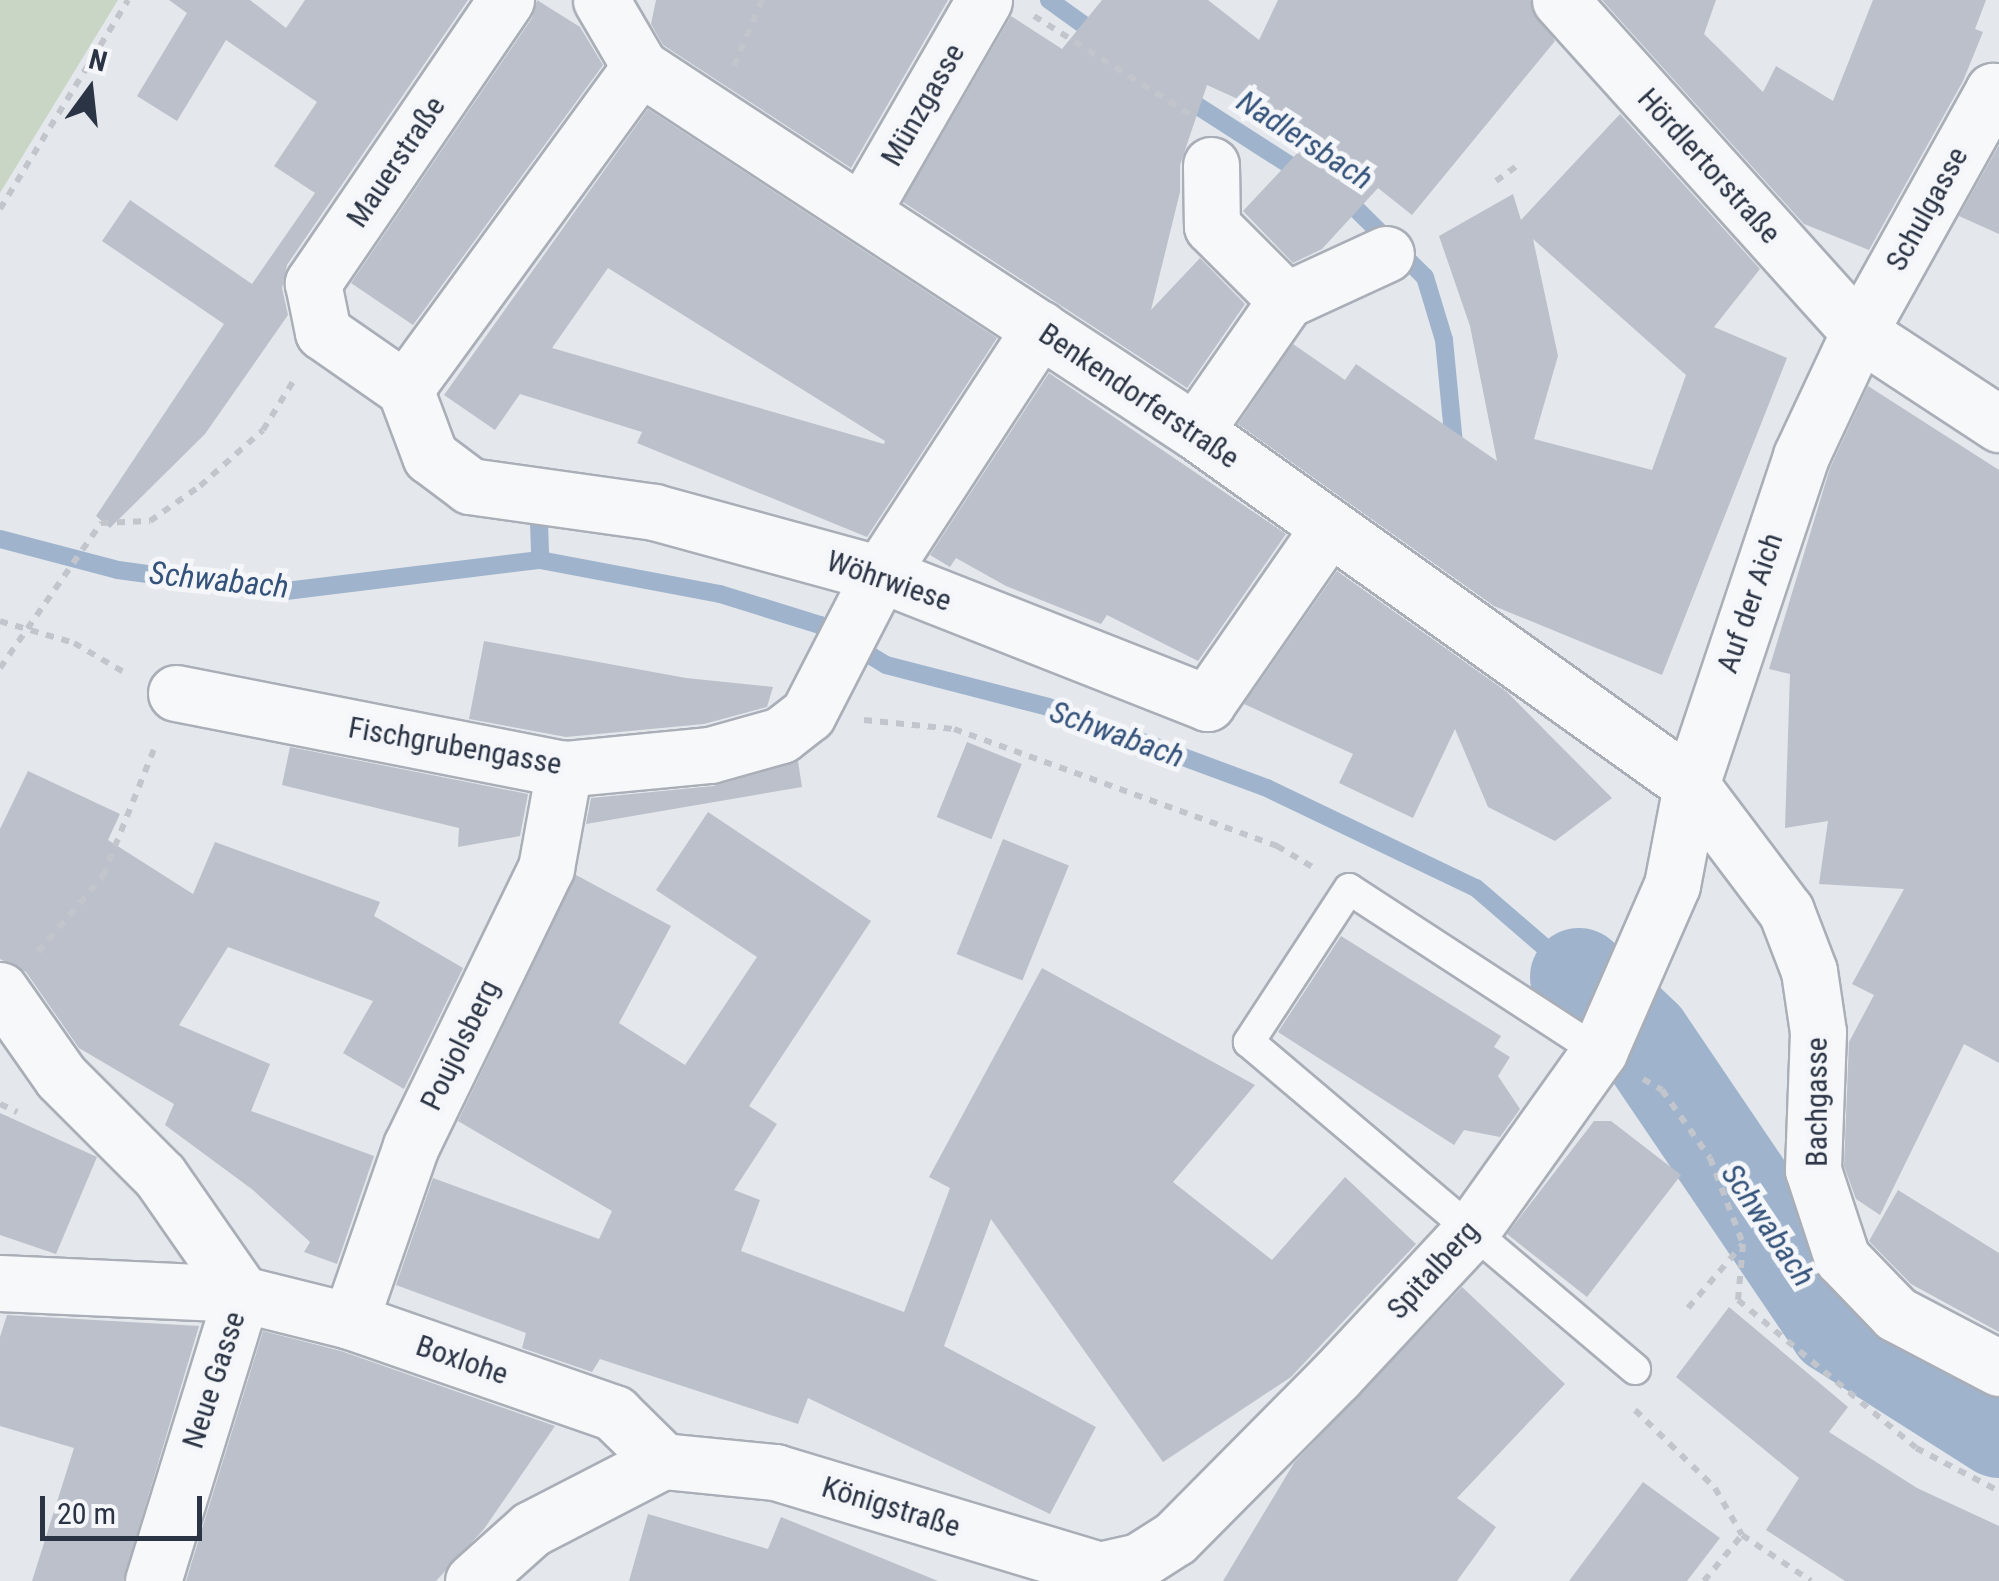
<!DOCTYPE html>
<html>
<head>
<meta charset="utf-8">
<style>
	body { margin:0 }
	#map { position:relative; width:1999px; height:1581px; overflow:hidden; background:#e4e7ec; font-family:"Roboto Condensed",sans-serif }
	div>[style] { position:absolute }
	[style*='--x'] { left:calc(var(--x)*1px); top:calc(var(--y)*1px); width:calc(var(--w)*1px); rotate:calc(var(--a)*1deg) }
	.green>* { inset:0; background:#c9d6c5 }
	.stream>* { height:18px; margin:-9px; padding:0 9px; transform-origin:9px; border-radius:9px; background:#9fb4cc }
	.river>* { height:98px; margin:-49px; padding:0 49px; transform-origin:49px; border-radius:49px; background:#9fb4cc }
	.building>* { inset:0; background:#bbc0ca; transform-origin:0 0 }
	.path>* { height:6px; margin-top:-3px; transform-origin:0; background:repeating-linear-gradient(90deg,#c2c5cb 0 8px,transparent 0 16px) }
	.roads { filter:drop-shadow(2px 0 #a9aeb7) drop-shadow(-2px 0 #a9aeb7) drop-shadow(0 2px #a9aeb7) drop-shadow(0 -2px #a9aeb7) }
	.lane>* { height:30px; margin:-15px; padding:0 15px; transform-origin:15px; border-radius:15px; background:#f7f8fa }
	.street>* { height:55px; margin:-27.5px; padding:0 27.5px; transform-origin:27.5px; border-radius:27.5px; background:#f7f8fa }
	.path-bridge>* { height:6px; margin-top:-3px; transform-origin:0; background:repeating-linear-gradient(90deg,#c2c5cb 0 8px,transparent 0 16px) }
	span { translate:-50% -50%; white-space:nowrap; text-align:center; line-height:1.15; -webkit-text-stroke:10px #f4f6f9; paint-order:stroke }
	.street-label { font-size:30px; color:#2b3445 }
	.water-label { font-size:32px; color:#34527a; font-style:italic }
	.north { position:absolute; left:40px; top:40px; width:100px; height:100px; -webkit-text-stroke:8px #f4f6f9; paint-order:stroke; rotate:15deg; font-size:28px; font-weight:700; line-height:40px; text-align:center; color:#2b3445 }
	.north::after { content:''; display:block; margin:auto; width:35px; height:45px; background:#2b3445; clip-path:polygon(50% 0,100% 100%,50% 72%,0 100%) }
	.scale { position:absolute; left:40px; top:1496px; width:162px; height:45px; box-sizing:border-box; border:5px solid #2b3445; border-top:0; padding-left:12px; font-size:30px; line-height:35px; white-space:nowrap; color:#2b3445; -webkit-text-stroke:8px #f4f6f9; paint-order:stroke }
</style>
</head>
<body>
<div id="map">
	<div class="green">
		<div style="clip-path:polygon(0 0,118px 0,0 193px)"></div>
	</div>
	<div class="stream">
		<div style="--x:1049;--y:0;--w:65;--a:35.6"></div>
		<div style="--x:1179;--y:94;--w:150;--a:32.7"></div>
		<div style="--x:1341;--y:194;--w:118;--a:44.7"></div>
		<div style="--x:1425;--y:277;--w:66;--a:73.2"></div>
		<div style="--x:1444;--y:340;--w:115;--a:84.5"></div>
		<div style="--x:539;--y:523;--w:37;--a:88"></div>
		<div style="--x:0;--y:539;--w:122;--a:14.7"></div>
		<div style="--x:118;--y:570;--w:162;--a:7.8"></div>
		<div style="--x:278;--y:592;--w:264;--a:-7"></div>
		<div style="--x:540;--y:560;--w:183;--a:10.7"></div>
		<div style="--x:720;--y:594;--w:105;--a:17.2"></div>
		<div style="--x:820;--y:625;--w:77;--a:31.2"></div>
		<div style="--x:886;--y:665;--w:167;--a:14.5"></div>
		<div style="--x:1048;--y:707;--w:233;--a:20.3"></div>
		<div style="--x:1267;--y:788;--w:232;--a:25.6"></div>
		<div style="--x:1476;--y:888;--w:136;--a:40.8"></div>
	</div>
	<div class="river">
		<div style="--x:1579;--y:977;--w:89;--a:44.1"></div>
		<div style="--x:1643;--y:1039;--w:346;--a:55.9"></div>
		<div style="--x:1837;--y:1326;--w:192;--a:32.4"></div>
	</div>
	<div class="building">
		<div style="clip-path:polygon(169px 0,250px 0,286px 28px,305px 0,468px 0,287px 265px,282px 288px,288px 315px,205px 434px,110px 528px,96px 516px,224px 324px,102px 241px,130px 200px,252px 284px,315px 193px,274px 166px,317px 102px,226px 40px,177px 121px,137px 96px,187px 13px)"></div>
		<div style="clip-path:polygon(537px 0,580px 27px,603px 65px,413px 325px,351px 283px,532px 18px)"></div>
		<div style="clip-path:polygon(656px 0,948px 0,851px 168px,663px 45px,651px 24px)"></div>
		<div style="clip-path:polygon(1102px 0,1208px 0,1259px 40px,1278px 0,1530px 0,1555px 41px,1412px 215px,1378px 188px,1322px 249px,1293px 263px,1243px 211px,1315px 134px,1207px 85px,1180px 165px,1180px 192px,1151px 310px,1200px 258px,1245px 304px,1187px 388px,903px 202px,1011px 16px,1062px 49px)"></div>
		<div style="clip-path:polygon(1602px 0,1716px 0,1704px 34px,1763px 92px,1776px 66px,1833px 101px,1873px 0,1986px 0,1975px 29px,1983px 32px,1963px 81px,1869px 250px,1804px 224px)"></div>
		<div style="clip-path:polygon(evenodd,648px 109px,997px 338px,867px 537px,637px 443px,642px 432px,520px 394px,495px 430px,444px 395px,648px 109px,608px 268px,885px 441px,884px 444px,552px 348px,608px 268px)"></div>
		<div style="clip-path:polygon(evenodd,1620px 114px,1760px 269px,1714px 327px,1787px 358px,1662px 675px,1494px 606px,1238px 424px,1293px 344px,1345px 380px,1356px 364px,1497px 461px,1470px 326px,1439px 236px,1513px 194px,1521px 220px,1620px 114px,1533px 239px,1686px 375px,1652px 470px,1534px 439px,1558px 356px,1533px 239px)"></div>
		<div style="clip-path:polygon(1999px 145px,1999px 234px,1959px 216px)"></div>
		<div style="clip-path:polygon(1049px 373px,1286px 534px,1198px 661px,1107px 615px,1101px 624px,1006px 586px,956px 558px,950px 567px,930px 555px)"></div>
		<div style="clip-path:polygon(1868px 386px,1999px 470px,1999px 1063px,1964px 1044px,1880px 1215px,1856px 1199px,1844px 1166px,1849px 1042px,1874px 995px,1852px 984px,1904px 889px,1819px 884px,1828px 821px,1785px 828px,1790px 674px,1769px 669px,1830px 468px)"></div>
		<div style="clip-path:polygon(1337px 571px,1507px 692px,1612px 798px,1555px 841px,1488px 807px,1455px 729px,1413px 818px,1339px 783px,1353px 754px,1244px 704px)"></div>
		<div style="clip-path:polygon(484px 641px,686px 678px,773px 687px,767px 707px,704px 724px,566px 737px,469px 719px)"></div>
		<div style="left:967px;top:742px;width:59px;height:81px;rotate:22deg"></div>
		<div style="clip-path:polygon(290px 747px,528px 794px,520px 836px,458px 847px,459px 828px,282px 785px)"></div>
		<div style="clip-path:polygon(798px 761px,802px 787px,586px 824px,591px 798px,713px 786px)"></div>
		<div style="clip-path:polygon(28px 771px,120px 814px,108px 840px,193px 894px,215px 842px,380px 902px,374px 916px,463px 968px,404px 1089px,343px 1053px,373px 1001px,228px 947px,179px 1025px,270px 1064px,251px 1111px,374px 1156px,337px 1264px,304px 1252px,310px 1242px,253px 1190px,165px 1125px,174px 1104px,79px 1048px,26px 972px,0 959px,0 829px)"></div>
		<div style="clip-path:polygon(708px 812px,871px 921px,749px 1106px,777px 1124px,734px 1190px,760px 1200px,741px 1251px,904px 1312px,950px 1188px,929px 1177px,1042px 968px,1255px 1085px,1173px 1182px,1272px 1260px,1345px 1177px,1416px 1244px,1291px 1377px,1163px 1462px,991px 1219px,944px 1346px,1096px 1427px,1050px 1514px,808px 1398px,798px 1424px,600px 1359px,592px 1372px,522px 1348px,526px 1333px,396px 1285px,433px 1178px,599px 1239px,612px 1211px,458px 1121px,576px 875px,671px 926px,619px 1023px,685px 1065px,757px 957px,656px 890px)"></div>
		<div style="left:1003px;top:839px;width:71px;height:124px;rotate:22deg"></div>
		<div style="clip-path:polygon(1341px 936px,1501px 1036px,1494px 1047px,1510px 1057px,1498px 1076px,1520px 1109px,1500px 1137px,1464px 1130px,1454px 1145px,1278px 1032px)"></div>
		<div style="clip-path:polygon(0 1113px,97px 1157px,56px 1254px,0 1235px)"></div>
		<div style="clip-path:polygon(1594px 1121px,1611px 1121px,1681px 1175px,1587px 1297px,1507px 1234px)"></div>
		<div style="clip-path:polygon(1898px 1190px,1999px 1253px,1999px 1332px,1911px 1284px,1869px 1241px)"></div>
		<div style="clip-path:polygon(1462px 1287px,1565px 1384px,1457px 1498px,1496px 1527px,1457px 1581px,1223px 1581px,1294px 1463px)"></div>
		<div style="clip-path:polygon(1729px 1307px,1848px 1407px,1829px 1432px,1917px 1488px,1999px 1526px,1999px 1581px,1845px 1581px,1766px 1530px,1799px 1478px,1676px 1377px)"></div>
		<div style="clip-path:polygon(7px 1315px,199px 1326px,123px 1581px,32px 1581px,74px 1448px,0 1426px,0 1337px)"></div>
		<div style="clip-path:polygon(263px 1331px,341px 1351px,555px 1426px,484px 1529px,436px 1581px,186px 1581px)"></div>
		<div style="clip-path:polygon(1643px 1482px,1720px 1538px,1687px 1581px,1569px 1581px)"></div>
		<div style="clip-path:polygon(648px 1514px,768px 1549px,781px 1517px,938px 1581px,629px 1581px)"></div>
	</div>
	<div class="path">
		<div style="--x:1034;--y:16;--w:188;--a:32.2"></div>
		<div style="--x:734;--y:66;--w:72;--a:-67"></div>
		<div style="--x:1496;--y:181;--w:31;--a:-36"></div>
		<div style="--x:0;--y:209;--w:245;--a:-58.5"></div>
		<div style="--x:101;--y:523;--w:49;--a:-2.3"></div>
		<div style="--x:150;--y:521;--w:61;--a:-35"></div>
		<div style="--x:200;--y:486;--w:84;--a:-41.6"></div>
		<div style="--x:263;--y:430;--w:59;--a:-58.2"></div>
		<div style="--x:0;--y:621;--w:77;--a:16.6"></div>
		<div style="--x:74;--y:643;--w:61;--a:30.3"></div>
		<div style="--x:864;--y:720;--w:90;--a:5.7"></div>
		<div style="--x:954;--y:729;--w:344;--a:19.9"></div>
		<div style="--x:1277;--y:846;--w:43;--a:30.7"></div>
		<div style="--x:38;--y:952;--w:100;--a:-49.5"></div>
		<div style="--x:103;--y:876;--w:142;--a:-68.1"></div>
		<div style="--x:1643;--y:1079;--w:22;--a:30"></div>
		<div style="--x:1662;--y:1090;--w:83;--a:54.8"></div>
		<div style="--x:1710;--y:1158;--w:92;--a:69"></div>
		<div style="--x:1743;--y:1244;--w:56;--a:95.1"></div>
		<div style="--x:1738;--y:1300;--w:231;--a:39.7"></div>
		<div style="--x:1916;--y:1448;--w:93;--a:27.4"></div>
		<div style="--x:0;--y:1104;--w:19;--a:25"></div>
		<div style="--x:1688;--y:1308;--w:84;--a:-49.3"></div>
		<div style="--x:1635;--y:1410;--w:112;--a:44.3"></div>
		<div style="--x:1715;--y:1488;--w:54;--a:60.1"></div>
		<div style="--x:1742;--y:1535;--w:83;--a:33.7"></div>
		<div style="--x:1704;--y:1581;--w:60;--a:-50.4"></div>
	</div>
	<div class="roads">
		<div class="lane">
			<div style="--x:1599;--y:1052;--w:298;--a:-146.9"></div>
			<div style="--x:1349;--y:889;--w:183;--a:123.2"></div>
			<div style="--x:1249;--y:1042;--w:506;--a:40.27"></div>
		</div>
		<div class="street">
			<div style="--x:506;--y:0;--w:343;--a:124.3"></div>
			<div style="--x:313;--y:283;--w:50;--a:78.5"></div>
			<div style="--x:323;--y:332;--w:100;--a:34.8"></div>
			<div style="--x:405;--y:389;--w:72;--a:69.5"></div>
			<div style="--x:430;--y:456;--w:50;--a:36.9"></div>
			<div style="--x:470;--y:486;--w:186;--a:8"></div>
			<div style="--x:654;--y:512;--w:234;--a:15.3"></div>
			<div style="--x:880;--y:574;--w:352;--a:21.5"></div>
			<div style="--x:1207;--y:703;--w:212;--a:-55.2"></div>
			<div style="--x:601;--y:0;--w:78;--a:59.8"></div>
			<div style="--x:640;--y:67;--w:664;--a:33.26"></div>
			<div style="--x:1195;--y:431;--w:609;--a:35.52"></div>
			<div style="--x:1691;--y:785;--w:158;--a:53"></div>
			<div style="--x:1786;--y:911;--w:64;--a:69"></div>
			<div style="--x:1809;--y:971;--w:62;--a:81.6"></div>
			<div style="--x:1818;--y:1032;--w:138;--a:92.1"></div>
			<div style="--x:1813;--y:1170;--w:93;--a:71.8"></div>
			<div style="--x:1842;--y:1258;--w:78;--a:46"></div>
			<div style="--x:1896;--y:1314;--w:116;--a:27.7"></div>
			<div style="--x:1560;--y:0;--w:447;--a:48"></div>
			<div style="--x:1859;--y:332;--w:168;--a:33.3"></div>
			<div style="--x:1211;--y:165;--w:61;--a:89.1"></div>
			<div style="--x:1212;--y:226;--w:105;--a:45"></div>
			<div style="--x:863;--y:210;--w:242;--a:-60"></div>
			<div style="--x:405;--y:389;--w:399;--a:-53.9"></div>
			<div style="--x:1195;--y:431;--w:160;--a:-55.2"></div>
			<div style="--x:1286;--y:300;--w:110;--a:-24.7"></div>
			<div style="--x:176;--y:693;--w:395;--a:11.1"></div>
			<div style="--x:564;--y:769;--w:147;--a:-5.5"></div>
			<div style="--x:710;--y:755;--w:74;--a:-15.7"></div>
			<div style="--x:781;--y:735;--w:34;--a:-38"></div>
			<div style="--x:808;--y:714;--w:157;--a:-62.8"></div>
			<div style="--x:880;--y:574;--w:293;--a:-56.9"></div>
			<div style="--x:0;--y:990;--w:106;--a:55"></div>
			<div style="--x:61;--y:1077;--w:140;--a:45"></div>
			<div style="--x:160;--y:1176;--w:144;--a:55.2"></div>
			<div style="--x:0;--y:1283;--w:242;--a:2.6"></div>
			<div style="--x:242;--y:1294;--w:111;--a:14"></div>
			<div style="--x:350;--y:1321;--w:280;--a:19.2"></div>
			<div style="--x:614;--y:1413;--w:69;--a:44.4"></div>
			<div style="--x:350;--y:1321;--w:185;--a:-70.8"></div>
			<div style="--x:411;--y:1146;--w:309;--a:-64.1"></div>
			<div style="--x:546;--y:868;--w:101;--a:-79.7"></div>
			<div style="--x:663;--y:1461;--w:113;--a:5.6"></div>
			<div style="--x:775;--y:1472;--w:338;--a:16.8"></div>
			<div style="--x:1099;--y:1570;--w:16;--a:43"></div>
			<div style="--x:1099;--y:1570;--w:41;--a:-12.7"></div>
			<div style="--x:1139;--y:1561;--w:43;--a:-32.6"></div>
			<div style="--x:1175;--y:1538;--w:228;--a:-45.2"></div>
			<div style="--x:1336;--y:1376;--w:200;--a:-47"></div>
			<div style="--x:1472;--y:1230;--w:219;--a:-54.5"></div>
			<div style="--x:1599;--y:1052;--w:182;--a:-66.4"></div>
			<div style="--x:1672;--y:885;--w:102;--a:-79.2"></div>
			<div style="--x:1691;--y:785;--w:347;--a:-71.5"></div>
			<div style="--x:1801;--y:456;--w:137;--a:-64.9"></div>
			<div style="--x:1859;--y:332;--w:276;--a:-60.9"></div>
			<div style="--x:1993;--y:91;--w:6;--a:0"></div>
			<div style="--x:153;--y:1581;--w:300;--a:-72.8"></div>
			<div style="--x:473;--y:1581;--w:78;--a:-41.9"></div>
			<div style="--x:531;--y:1529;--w:148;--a:-27.3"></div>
		</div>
	</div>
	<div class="path-bridge">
		<div style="--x:0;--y:668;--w:177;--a:-55.1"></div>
	</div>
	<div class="street-label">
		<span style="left:923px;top:105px;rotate:-60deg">Münzgasse</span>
		<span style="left:396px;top:162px;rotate:-56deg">Mauerstraße</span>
		<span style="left:1709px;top:166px;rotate:48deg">Hördlertorstraße</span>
		<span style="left:1927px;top:209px;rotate:-61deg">Schulgasse</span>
		<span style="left:1139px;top:396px;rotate:34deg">Benkendorferstraße</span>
		<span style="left:889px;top:581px;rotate:19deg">Wöhrwiese</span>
		<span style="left:1750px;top:603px;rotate:-71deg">Auf der Aich</span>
		<span style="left:455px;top:746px;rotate:10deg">Fischgrubengasse</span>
		<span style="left:460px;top:1045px;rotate:-64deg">Poujolsberg</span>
		<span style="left:1817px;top:1102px;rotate:-90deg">Bachgasse</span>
		<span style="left:1433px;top:1270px;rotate:-48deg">Spitalberg</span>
		<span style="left:462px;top:1360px;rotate:19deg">Boxlohe</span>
		<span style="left:214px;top:1380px;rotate:-72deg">Neue Gasse</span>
		<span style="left:891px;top:1507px;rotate:17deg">Königstraße</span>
	</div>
	<div class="water-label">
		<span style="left:1305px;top:140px;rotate:33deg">Nadlersbach</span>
		<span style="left:219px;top:580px;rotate:6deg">Schwabach</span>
		<span style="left:1117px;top:734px;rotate:20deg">Schwabach</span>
		<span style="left:1768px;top:1225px;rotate:56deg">Schwabach</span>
	</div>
	<div class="north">N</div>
	<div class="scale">20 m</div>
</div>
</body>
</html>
